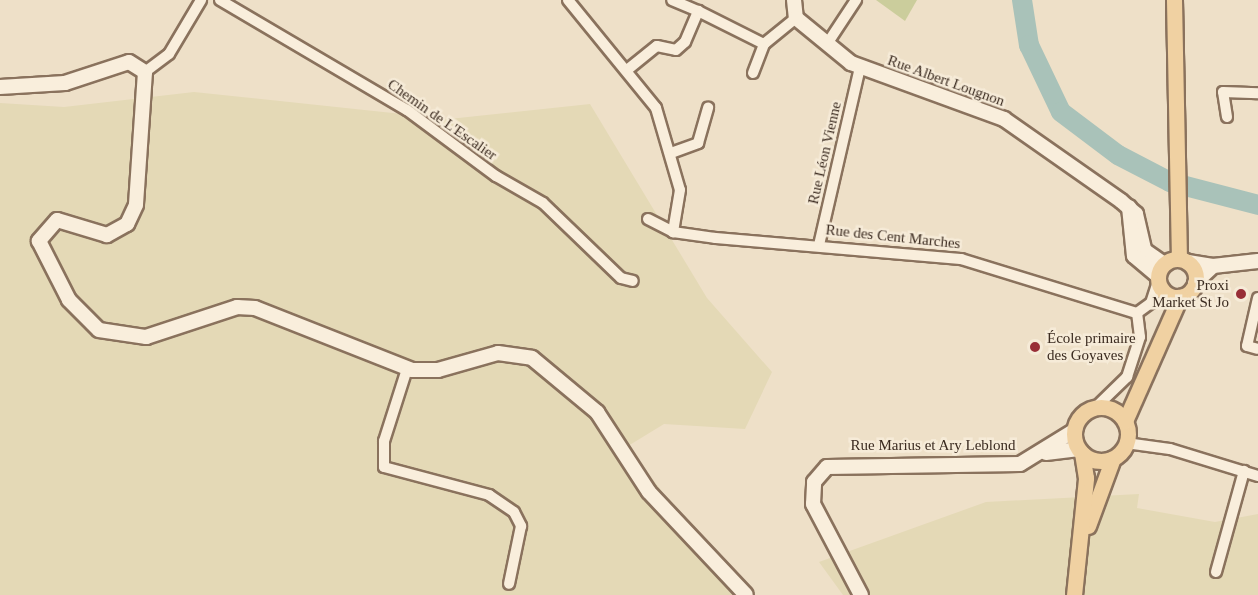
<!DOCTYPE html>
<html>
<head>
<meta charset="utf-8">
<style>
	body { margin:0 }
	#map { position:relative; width:1258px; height:595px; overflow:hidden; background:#eee0c8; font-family:Georgia,serif }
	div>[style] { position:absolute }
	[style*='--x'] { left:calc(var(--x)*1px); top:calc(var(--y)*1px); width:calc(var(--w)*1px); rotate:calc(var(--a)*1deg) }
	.farmland>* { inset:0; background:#e4d9b6 }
	.green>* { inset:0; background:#cbcd9c }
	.river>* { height:20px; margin:-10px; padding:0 10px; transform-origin:10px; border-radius:10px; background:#a9c2b9 }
	.roads { filter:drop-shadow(2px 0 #8a725d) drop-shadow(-2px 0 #8a725d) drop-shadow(0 2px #8a725d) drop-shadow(0 -2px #8a725d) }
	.street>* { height:10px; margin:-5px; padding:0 5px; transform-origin:5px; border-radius:5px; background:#f9eedc }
	.secondary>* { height:14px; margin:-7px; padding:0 7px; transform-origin:7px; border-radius:7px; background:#f9eedc }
	.primary>* { height:15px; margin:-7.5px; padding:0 7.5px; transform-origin:7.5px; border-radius:7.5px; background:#f0d1a2 }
	.primary>.ring { margin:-7.5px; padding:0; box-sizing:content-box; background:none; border:15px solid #f0d1a2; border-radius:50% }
	.dots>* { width:16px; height:16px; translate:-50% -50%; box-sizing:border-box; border:3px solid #f6ebd8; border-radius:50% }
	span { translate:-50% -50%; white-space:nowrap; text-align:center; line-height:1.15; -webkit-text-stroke:5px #f6ebd8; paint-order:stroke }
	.street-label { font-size:15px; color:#3b2b20 }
	.poi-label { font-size:15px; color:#3b2b20 }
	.right { translate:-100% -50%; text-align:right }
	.left { translate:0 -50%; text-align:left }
</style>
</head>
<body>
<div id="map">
	<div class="farmland">
		<div style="clip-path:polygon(194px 92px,449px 119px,590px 104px,707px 298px,772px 372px,745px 429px,664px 424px,628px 446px,739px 595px,0 595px,0 103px,64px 107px)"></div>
		<div style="clip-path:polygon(1139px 494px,1137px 508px,1215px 522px,1258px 514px,1258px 595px,843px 595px,819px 562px,986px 502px)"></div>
	</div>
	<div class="green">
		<div style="clip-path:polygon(876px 0,917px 0,905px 21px)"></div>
	</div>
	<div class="river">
		<div style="--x:1022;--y:0;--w:46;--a:81.2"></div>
		<div style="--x:1029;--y:45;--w:74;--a:64.5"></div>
		<div style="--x:1061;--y:112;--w:71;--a:37"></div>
		<div style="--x:1118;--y:155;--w:59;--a:27.4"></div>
		<div style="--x:1170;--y:182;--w:91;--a:14.6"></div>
	</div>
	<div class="roads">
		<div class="street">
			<div style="--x:220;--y:0;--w:217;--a:30.5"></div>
			<div style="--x:407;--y:110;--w:111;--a:36.6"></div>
			<div style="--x:496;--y:176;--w:54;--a:29.9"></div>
			<div style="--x:543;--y:203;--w:108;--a:43.9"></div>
			<div style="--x:621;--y:278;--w:12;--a:14"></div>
			<div style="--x:568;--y:0;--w:139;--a:50.8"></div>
			<div style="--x:656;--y:108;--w:85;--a:73.7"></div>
			<div style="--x:680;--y:190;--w:43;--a:99.5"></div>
			<div style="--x:698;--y:11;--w:74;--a:26.6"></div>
			<div style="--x:827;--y:44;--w:53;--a:-56.6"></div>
			<div style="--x:627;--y:70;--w:38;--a:-39"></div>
			<div style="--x:657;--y:46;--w:19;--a:12"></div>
			<div style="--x:676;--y:50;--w:12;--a:-42"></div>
			<div style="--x:685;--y:42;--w:34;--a:-67"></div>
			<div style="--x:698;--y:11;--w:28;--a:-157"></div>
			<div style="--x:145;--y:72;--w:30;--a:-37"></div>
			<div style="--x:169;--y:54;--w:63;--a:-59.3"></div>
			<div style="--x:753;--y:73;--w:31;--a:-69"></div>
			<div style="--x:764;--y:44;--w:41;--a:-39.1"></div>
			<div style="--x:1227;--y:117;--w:25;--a:-99"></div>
			<div style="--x:1223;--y:92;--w:35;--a:2"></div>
			<div style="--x:671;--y:153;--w:29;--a:-20"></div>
			<div style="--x:698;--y:143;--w:37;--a:-74"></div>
			<div style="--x:648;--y:219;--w:28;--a:27"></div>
			<div style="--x:673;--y:232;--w:42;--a:8.1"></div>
			<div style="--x:715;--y:238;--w:247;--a:4.9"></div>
			<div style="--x:961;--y:259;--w:184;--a:17.1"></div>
			<div style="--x:819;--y:245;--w:182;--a:-77"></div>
			<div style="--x:1258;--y:298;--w:49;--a:102.9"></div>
			<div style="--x:1247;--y:346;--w:11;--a:15"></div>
			<div style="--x:1137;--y:313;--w:17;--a:-36"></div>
			<div style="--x:1151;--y:303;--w:22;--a:-72"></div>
			<div style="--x:407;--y:369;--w:76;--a:107.7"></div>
			<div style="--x:384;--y:441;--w:26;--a:90"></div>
			<div style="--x:384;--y:467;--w:109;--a:14.9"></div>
			<div style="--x:489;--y:495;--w:30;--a:34"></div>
			<div style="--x:514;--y:512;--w:16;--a:63"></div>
			<div style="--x:521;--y:526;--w:59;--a:101.7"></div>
			<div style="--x:1095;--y:408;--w:45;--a:-44.1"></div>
			<div style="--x:1127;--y:377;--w:42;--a:-72"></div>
			<div style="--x:1140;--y:337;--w:24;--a:-97"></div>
			<div style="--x:1126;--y:443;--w:44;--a:7.8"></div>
			<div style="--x:1170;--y:449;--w:92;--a:17.1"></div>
			<div style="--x:1216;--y:572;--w:105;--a:-74.5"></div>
		</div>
		<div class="secondary">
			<div style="--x:794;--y:0;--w:18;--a:84"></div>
			<div style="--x:796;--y:18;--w:71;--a:39.3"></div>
			<div style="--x:851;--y:63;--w:163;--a:20.1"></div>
			<div style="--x:1004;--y:119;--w:143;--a:35"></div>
			<div style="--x:1121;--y:201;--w:20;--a:41"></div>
			<div style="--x:1136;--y:214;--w:37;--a:77"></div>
			<div style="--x:1144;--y:250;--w:24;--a:35"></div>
			<div style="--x:0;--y:87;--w:65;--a:-3.5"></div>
			<div style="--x:65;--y:83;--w:67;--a:-18.2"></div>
			<div style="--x:129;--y:62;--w:19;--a:32"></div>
			<div style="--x:145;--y:72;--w:133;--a:93.9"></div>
			<div style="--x:136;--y:205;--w:21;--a:115"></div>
			<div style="--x:127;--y:224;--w:23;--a:151"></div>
			<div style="--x:107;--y:235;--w:52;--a:-163.3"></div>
			<div style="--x:57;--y:220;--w:28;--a:131"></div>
			<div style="--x:39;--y:241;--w:66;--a:63"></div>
			<div style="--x:69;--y:300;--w:42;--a:45"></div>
			<div style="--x:99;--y:330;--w:48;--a:8.5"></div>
			<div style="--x:146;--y:337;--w:96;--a:-18.2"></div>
			<div style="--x:237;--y:307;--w:18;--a:3"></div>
			<div style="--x:255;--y:308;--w:169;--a:21.5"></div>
			<div style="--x:412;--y:370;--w:26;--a:0"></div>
			<div style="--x:438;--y:370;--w:62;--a:-15.8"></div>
			<div style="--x:498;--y:353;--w:34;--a:8"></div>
			<div style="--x:532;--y:358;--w:85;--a:39.7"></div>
			<div style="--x:597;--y:412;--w:95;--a:57"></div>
			<div style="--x:649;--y:492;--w:141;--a:46.7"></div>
			<div style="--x:1129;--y:207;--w:49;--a:84.2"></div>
			<div style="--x:1134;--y:256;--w:31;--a:40"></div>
			<div style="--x:1188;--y:262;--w:25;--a:9"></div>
			<div style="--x:1213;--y:266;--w:45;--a:-6.3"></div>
			<div style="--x:1195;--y:283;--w:25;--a:-43"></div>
			<div style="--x:1046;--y:453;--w:33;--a:-7"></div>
			<div style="--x:861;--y:595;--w:103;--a:-117.8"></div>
			<div style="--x:813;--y:504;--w:22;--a:-87"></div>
			<div style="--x:814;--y:482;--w:20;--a:-49"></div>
			<div style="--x:827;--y:467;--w:193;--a:-0.9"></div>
			<div style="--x:1020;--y:464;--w:65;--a:-31.7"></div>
		</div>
		<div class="primary">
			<div style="--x:1174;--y:0;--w:259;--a:88.9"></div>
			<div class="ring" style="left:1158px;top:259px;width:23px;height:23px"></div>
			<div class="ring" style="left:1074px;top:407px;width:39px;height:39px"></div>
			<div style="--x:1125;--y:421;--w:136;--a:-66.1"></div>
			<div style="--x:1088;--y:526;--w:72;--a:-69.8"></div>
			<div style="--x:1074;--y:595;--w:118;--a:-84.1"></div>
			<div style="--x:1086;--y:478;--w:25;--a:-99"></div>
		</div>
	</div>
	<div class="dots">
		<div style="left:1241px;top:294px;background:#982e37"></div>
		<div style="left:1035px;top:347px;background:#982e37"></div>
	</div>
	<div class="street-label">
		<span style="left:946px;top:81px;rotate:20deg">Rue Albert Lougnon</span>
		<span style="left:442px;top:120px;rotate:35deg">Chemin de L'Escalier</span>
		<span style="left:825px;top:153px;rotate:-77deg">Rue Léon Vienne</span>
		<span style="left:893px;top:237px;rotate:6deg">Rue des Cent Marches</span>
		<span style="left:933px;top:446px">Rue Marius et Ary Leblond</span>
	</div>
	<div class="poi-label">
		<span class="right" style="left:1229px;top:294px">Proxi<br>Market St Jo</span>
		<span class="left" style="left:1047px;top:347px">École primaire<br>des Goyaves</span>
	</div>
</div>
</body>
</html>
